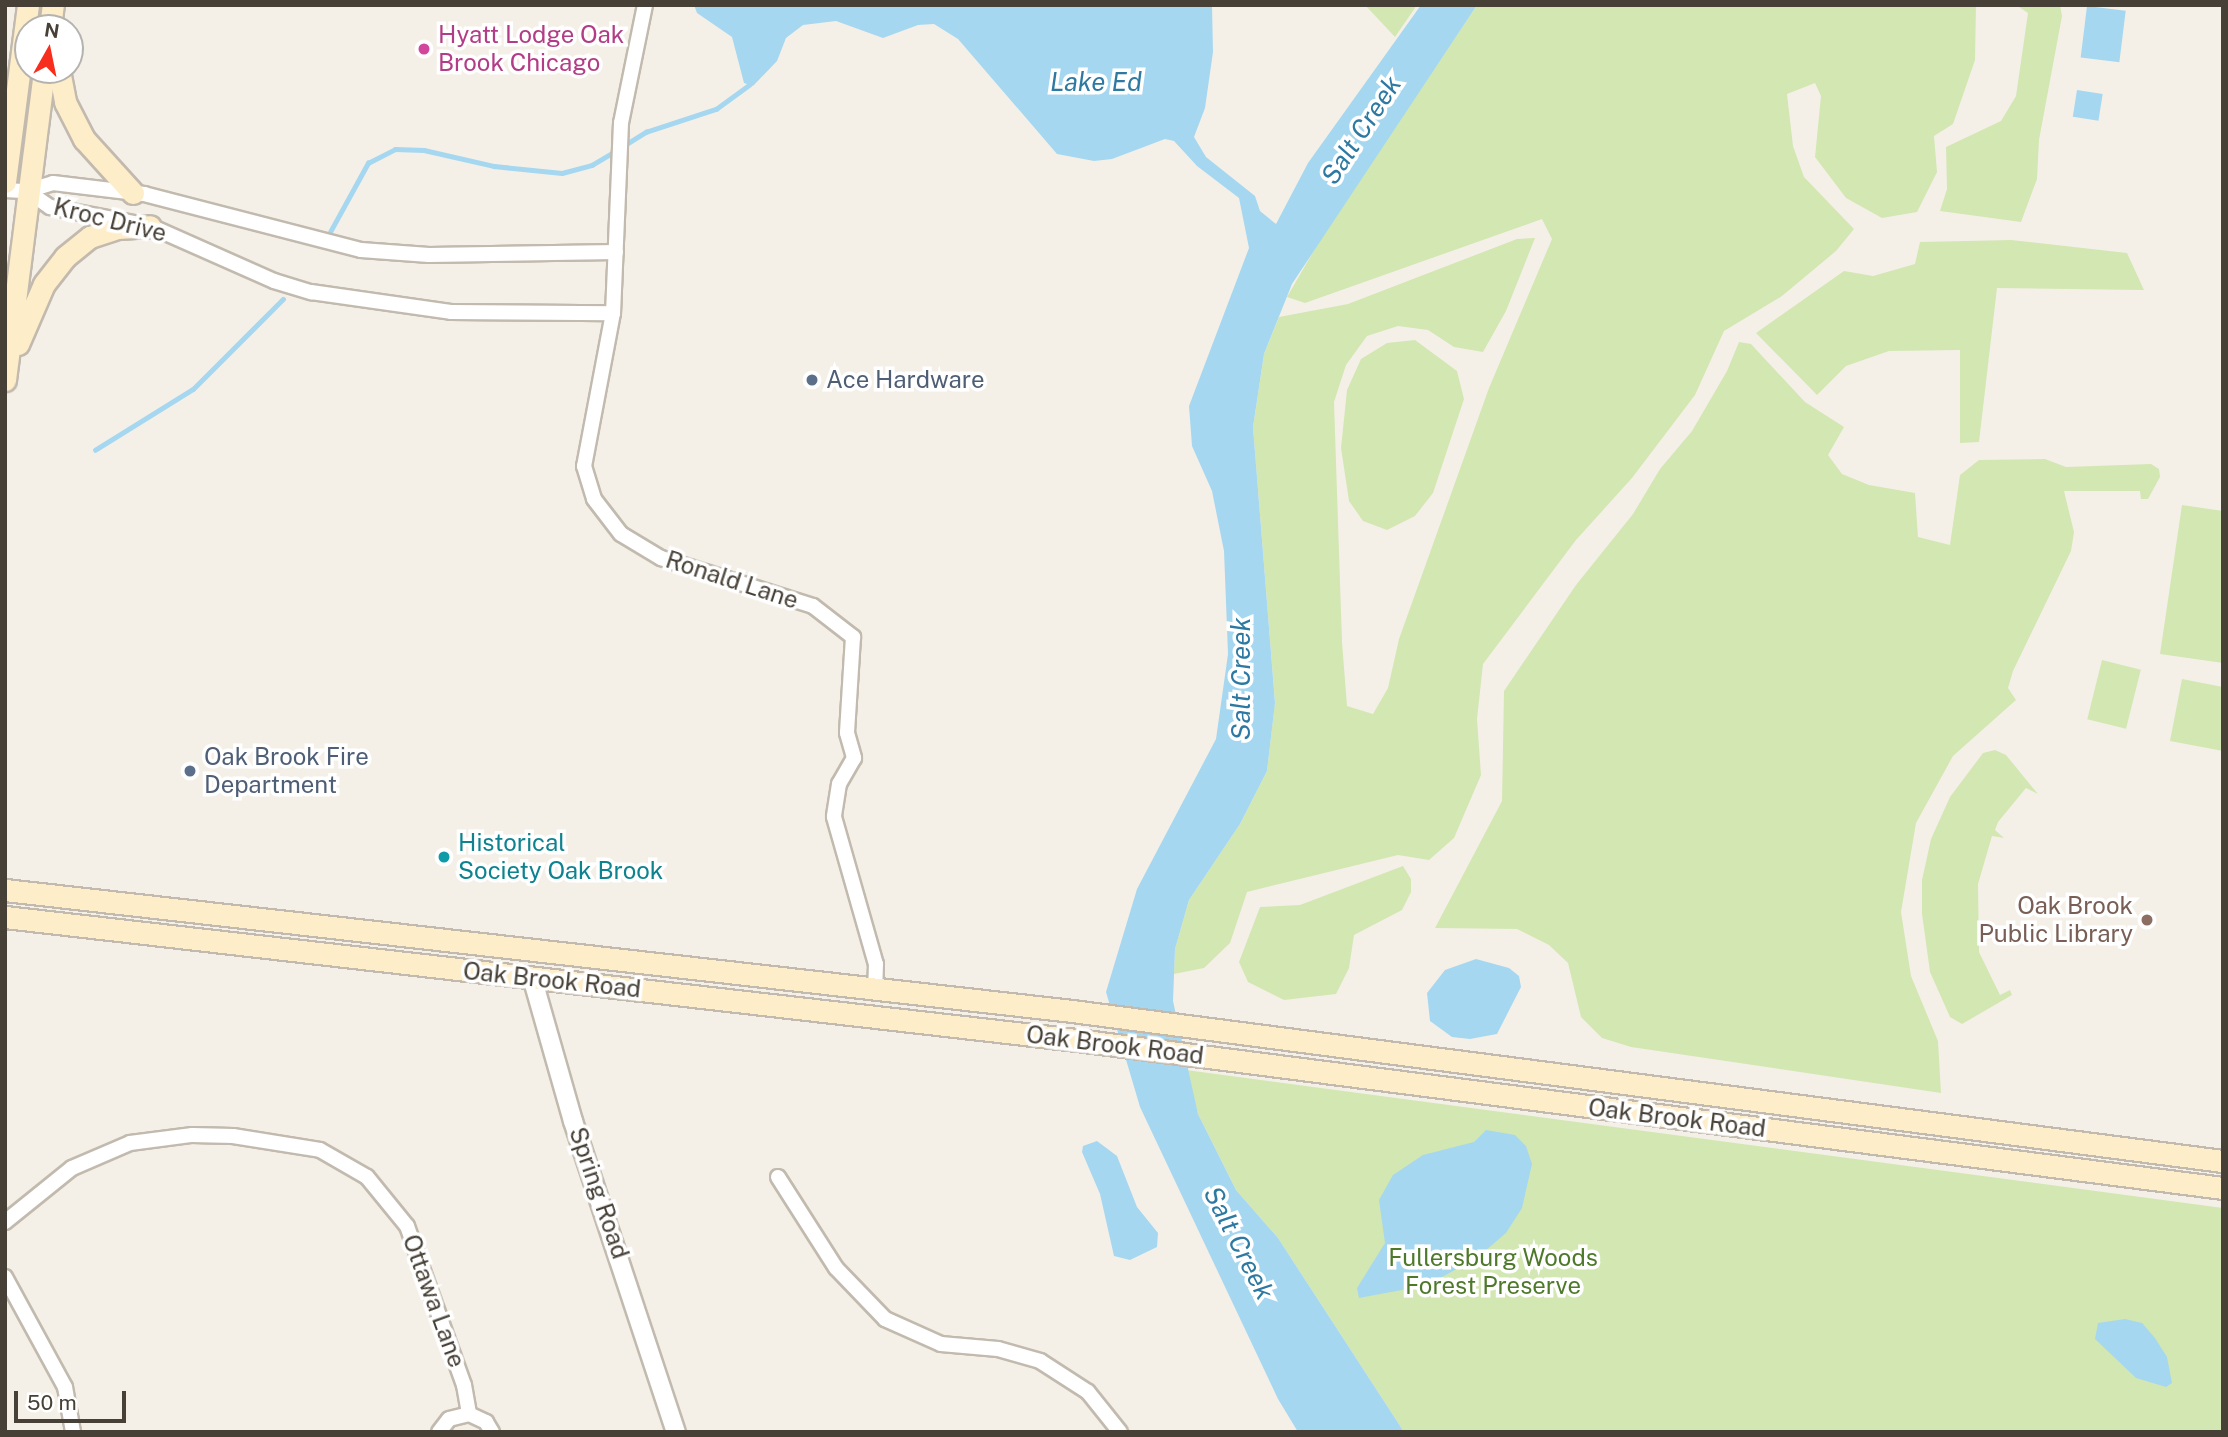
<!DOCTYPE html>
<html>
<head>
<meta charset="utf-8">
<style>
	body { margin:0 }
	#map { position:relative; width:2228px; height:1437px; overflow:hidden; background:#f4f0e8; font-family:"Public Sans",sans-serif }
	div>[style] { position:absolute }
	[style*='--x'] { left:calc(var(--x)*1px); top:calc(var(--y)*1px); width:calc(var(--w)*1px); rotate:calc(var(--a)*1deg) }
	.green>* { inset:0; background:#d3e7b2; transform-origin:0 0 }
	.water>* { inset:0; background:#a6d7f0; transform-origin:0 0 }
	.stream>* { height:4.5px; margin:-2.25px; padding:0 2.25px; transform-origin:2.25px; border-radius:2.25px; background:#a6d7f0 }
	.roads { filter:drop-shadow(2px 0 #c2baae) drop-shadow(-2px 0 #c2baae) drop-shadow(0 2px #c2baae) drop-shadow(0 -2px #c2baae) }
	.minor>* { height:14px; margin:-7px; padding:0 7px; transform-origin:7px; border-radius:7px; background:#fff }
	.tertiary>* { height:18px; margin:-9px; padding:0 9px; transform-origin:9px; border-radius:9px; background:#fff }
	.secondary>* { height:21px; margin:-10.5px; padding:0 10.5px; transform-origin:10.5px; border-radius:10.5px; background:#feedc9 }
	.dots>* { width:19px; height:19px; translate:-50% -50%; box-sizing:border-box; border:4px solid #fff; border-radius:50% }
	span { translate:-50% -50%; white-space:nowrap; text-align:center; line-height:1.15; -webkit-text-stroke:7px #fff; paint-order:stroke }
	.hotel-label { font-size:24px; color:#b23c85 }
	.left { translate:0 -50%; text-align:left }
	.street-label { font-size:24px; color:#474037 }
	.service-label { font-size:24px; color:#4e5e75 }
	.culture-label { font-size:24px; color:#0d838f }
	.education-label { font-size:24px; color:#785e54 }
	.right { translate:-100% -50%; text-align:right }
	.park-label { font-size:24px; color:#4e792a }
	.water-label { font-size:26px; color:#2e79a2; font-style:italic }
	.frame { position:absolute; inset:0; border:7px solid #474037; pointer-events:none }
	.north { position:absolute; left:14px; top:14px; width:70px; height:70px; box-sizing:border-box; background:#fff; border:2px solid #b5b3af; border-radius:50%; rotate:9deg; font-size:19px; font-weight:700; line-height:28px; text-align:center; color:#474037 }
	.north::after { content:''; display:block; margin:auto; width:24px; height:32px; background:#f72e1d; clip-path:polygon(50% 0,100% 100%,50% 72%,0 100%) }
	.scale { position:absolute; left:14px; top:1391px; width:112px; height:32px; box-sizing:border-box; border:4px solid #474037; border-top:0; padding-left:9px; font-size:21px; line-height:24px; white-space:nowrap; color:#474037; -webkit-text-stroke:5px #fff; paint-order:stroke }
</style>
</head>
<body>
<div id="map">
	<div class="green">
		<div style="clip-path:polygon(1365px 5px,1417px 5px,1395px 37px)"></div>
		<div style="clip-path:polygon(1477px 5px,1976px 5px,1975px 60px,1953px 124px,1934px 136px,1937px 172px,1917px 212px,1882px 218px,1846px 198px,1815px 157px,1821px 96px,1815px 83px,1787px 94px,1793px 146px,1804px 177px,1854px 229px,1836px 251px,1782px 296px,1724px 331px,1695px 395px,1632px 478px,1576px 540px,1483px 664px,1477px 719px,1481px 775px,1454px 838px,1429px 860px,1398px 855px,1247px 892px,1230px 943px,1204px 968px,1174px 974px,1175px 949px,1189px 900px,1240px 824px,1267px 771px,1275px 702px,1253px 427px,1264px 354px,1279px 317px,1348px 304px,1517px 239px,1535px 238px,1506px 311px,1483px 352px,1454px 347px,1428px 330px,1398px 326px,1367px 336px,1346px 365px,1334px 402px,1342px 642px,1347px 706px,1373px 714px,1388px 688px,1399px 639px,1489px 388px,1552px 239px,1542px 219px,1305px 303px,1287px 297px,1327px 228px)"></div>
		<div style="clip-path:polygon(2016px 5px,2060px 5px,2062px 16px,2039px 140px,2037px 179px,2021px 222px,1940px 211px,1947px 189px,1946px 147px,2001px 121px,2016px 96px,2028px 13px)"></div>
		<div style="clip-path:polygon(2011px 240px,2127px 253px,2144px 290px,1997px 288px,1979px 442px,1960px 443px,1960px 350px,1889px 351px,1846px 366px,1817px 395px,1756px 333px,1844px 271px,1873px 276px,1915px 264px,1920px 242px)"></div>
		<div style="clip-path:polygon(1415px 340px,1457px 371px,1464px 399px,1433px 493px,1415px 516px,1387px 530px,1363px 521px,1349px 501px,1341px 448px,1347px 390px,1361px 359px,1387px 343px)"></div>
		<div style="clip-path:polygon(1739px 342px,1751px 344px,1805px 402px,1844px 427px,1828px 455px,1842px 474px,1869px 485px,1915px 493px,1918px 537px,1950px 545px,1960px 475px,1979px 460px,2045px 459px,2066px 467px,2151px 464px,2159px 469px,2160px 477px,2148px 499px,2141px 499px,2140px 491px,2064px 491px,2074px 532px,2071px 551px,2013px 671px,2008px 688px,2016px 700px,1953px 756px,1916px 823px,1901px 912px,1911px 976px,1938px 1041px,1941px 1093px,1631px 1047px,1602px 1038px,1581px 1017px,1568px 963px,1549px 945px,1517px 929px,1435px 928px,1502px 801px,1504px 691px,1576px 585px,1633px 514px,1660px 469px,1692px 431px,1727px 371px)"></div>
		<div style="clip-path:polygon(2182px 505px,2223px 511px,2223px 663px,2160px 654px)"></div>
		<div style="left:2102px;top:660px;width:40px;height:61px;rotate:14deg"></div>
		<div style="clip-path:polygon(2182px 679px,2223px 687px,2223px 751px,2170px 741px)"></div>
		<div style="clip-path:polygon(1995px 750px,2006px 755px,2038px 794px,2026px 788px,1998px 822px,1995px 830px,2004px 838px,1992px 836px,1978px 884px,1979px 952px,2000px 995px,2010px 990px,2012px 995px,1962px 1024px,1950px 1017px,1930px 972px,1922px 914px,1922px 880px,1931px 839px,1950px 797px,1983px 753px)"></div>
		<div style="clip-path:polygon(1403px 866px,1411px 879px,1411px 892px,1402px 910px,1354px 935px,1349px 968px,1336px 994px,1284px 1000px,1248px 982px,1239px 962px,1260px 907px,1300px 905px)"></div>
		<div style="clip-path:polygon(1186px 1070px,2223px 1208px,2223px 1432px,1404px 1432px,1278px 1238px,1236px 1190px,1198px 1114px)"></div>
	</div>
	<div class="water">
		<div style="clip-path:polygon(694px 5px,1212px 5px,1213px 52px,1205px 108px,1194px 137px,1206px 157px,1255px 196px,1260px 211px,1276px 224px,1308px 163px,1421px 5px,1477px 5px,1292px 284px,1264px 354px,1253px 427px,1275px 703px,1267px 771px,1240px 824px,1189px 900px,1175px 949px,1173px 1001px,1198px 1114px,1236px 1190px,1278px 1238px,1404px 1432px,1298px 1432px,1278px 1399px,1140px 1107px,1106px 992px,1137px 889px,1216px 739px,1228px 654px,1224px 551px,1212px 491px,1192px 446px,1189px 406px,1249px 248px,1239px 198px,1197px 166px,1174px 141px,1165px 139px,1112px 159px,1094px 161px,1057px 154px,958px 39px,934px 24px,918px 25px,883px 38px,836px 21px,803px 25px,786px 38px,777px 61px,753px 86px,744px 83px,732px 37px,697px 13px)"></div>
		<div style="left:2087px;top:6px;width:39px;height:52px;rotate:7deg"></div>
		<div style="left:2077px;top:90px;width:26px;height:27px;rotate:9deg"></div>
		<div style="clip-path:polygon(1476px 959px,1509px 968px,1519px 976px,1521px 987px,1497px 1034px,1470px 1039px,1452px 1037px,1430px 1021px,1427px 993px,1445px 970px)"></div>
		<div style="clip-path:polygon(1486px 1130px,1515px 1135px,1526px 1146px,1532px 1164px,1522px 1208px,1506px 1233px,1478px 1257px,1444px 1276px,1418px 1287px,1359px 1298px,1357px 1288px,1385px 1243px,1379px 1200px,1393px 1175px,1423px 1155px,1474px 1142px)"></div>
		<div style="clip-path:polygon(1097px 1141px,1117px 1156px,1137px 1207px,1158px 1233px,1157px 1247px,1130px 1260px,1114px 1256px,1100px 1194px,1082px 1152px,1083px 1146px)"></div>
		<div style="clip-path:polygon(2125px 1319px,2142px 1323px,2155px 1338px,2167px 1357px,2172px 1383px,2166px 1387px,2136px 1378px,2095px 1339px,2098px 1323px)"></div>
	</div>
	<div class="stream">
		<div style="--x:625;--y:145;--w:25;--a:-32"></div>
		<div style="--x:646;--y:132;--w:74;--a:-18.2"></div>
		<div style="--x:716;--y:109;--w:41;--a:-36"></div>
		<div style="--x:330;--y:232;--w:79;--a:-61.2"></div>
		<div style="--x:368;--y:163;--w:30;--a:-27"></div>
		<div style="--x:395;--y:149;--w:29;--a:2"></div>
		<div style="--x:424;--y:150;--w:72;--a:12.9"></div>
		<div style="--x:494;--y:166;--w:68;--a:5.9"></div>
		<div style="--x:562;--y:173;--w:31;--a:-15"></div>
		<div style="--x:592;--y:165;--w:29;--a:-31"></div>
		<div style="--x:95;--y:450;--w:115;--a:-31.9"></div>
		<div style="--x:193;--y:389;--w:127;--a:-45"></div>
	</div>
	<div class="roads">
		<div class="minor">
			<div style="--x:645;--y:5;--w:120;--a:101.5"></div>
			<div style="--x:621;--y:123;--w:190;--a:92.4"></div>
			<div style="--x:613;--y:313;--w:156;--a:100.7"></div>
			<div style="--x:584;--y:466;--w:34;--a:73"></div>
			<div style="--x:594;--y:499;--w:44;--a:52.4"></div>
			<div style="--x:621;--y:534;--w:47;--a:31"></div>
			<div style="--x:661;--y:558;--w:159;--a:17.5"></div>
			<div style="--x:813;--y:606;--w:51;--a:37.8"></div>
			<div style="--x:853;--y:637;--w:96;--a:93.6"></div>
			<div style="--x:847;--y:733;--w:26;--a:74"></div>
			<div style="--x:854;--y:758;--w:30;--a:120"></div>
			<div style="--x:839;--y:784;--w:33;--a:99"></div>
			<div style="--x:834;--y:817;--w:153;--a:74.1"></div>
			<div style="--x:876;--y:964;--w:24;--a:92"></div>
			<div style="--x:5;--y:190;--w:22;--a:3"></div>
			<div style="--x:27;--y:191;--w:27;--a:-17"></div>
			<div style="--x:53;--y:183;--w:92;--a:6.9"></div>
			<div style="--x:144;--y:194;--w:224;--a:14.5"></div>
			<div style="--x:361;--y:250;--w:68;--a:4.2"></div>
			<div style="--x:429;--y:255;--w:187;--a:-0.9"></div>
			<div style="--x:27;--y:191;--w:28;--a:35"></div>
			<div style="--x:50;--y:207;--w:102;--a:10.8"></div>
			<div style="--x:150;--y:226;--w:136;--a:23.9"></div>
			<div style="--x:274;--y:281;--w:39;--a:17"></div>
			<div style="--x:311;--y:292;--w:141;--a:8.1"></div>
			<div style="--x:451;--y:312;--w:162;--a:0.4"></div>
			<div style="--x:778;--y:1177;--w:108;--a:57.5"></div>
			<div style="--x:836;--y:1268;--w:71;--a:46.1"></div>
			<div style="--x:885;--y:1319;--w:61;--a:24.1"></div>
			<div style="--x:941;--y:1344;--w:57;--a:5"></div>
			<div style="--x:998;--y:1349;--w:44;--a:15.9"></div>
			<div style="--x:1040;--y:1361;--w:57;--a:32.9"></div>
			<div style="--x:1088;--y:1392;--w:51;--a:51.3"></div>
			<div style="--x:5;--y:1222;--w:86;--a:-38.9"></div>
			<div style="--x:72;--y:1168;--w:63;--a:-23.3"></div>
			<div style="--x:130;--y:1143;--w:63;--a:-7.4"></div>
			<div style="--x:192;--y:1135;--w:41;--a:1.4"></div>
			<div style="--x:233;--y:1136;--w:88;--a:9.1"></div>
			<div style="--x:320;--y:1150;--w:54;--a:29.9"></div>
			<div style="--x:367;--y:1177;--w:63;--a:50.8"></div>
			<div style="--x:407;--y:1226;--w:169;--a:70.3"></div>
			<div style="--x:464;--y:1385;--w:29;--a:80"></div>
			<div style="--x:5;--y:1277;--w:125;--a:61.4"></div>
			<div style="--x:65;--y:1387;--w:46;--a:79.9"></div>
			<div style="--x:439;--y:1432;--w:16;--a:-52"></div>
			<div style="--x:449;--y:1419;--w:21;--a:-14"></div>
			<div style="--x:469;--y:1414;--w:19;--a:25"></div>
			<div style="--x:486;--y:1422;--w:12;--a:59"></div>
		</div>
		<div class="tertiary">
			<div style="--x:532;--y:977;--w:150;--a:74.1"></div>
			<div style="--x:573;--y:1121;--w:328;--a:71.7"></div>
		</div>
		<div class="secondary">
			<div style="--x:50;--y:28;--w:23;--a:-83"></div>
			<div style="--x:59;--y:70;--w:33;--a:79"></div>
			<div style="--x:65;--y:102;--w:42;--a:62.8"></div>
			<div style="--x:84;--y:139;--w:73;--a:47.8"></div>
			<div style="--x:5;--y:182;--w:178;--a:-82.6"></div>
			<div style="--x:18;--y:344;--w:65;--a:-66.6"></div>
			<div style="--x:44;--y:284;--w:34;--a:-52"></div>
			<div style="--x:65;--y:257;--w:32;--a:-39"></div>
			<div style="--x:90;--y:237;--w:28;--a:-18"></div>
			<div style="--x:117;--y:228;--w:33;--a:-3"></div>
			<div style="--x:5;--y:380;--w:312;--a:-82.8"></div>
			<div style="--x:5;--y:890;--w:1074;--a:6.47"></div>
			<div style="--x:1072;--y:1011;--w:1161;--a:7.43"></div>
			<div style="--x:5;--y:917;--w:1079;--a:6.55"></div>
			<div style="--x:1077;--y:1040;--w:1156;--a:7.36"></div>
		</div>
	</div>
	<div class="dots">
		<div style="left:424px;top:49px;background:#d1479c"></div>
		<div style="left:812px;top:380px;background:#5c6f8a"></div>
		<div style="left:190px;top:771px;background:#5c6f8a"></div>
		<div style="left:444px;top:857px;background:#0f9aa8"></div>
		<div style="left:2147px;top:920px;background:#8d6e63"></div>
	</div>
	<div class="hotel-label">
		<span class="left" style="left:438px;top:49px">Hyatt Lodge Oak<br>Brook Chicago</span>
	</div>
	<div class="street-label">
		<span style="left:110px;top:220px;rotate:14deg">Kroc Drive</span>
		<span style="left:732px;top:580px;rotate:18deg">Ronald Lane</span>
		<span style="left:552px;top:980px;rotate:6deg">Oak Brook Road</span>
		<span style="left:1115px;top:1045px;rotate:7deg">Oak Brook Road</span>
		<span style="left:1677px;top:1118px;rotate:7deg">Oak Brook Road</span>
		<span style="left:599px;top:1193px;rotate:71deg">Spring Road</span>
		<span style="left:434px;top:1301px;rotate:70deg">Ottawa Lane</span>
	</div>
	<div class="service-label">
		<span class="left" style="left:826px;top:380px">Ace Hardware</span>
		<span class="left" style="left:204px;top:771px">Oak Brook Fire<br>Department</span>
	</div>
	<div class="culture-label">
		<span class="left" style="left:458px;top:857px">Historical<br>Society Oak Brook</span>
	</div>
	<div class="education-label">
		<span class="right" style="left:2133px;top:920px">Oak Brook<br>Public Library</span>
	</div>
	<div class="park-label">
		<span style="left:1493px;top:1272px">Fullersburg Woods<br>Forest Preserve</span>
	</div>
	<div class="water-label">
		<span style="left:1096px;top:82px">Lake Ed</span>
		<span style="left:1361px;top:130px;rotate:-57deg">Salt Creek</span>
		<span style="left:1241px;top:679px;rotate:-90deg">Salt Creek</span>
		<span style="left:1239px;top:1243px;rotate:63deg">Salt Creek</span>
	</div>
	<div class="frame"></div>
	<div class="north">N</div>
	<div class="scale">50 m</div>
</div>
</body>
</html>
